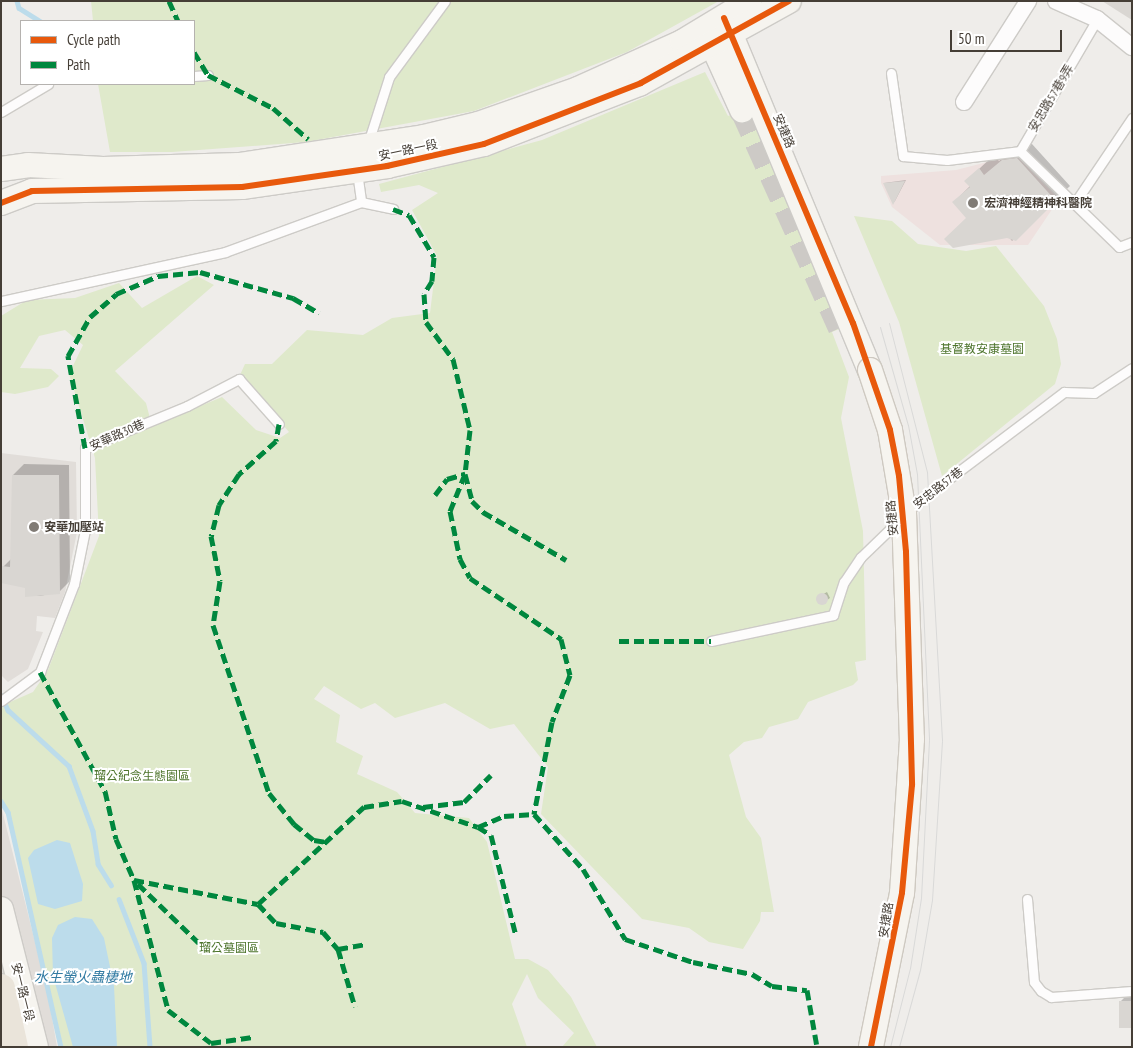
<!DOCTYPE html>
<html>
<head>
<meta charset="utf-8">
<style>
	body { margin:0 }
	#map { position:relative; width:1133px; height:1048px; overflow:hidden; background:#efedea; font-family:"PT Sans Narrow","Noto Sans TC",sans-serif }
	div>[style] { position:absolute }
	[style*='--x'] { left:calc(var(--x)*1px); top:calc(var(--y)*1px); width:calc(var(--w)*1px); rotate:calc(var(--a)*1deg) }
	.industrial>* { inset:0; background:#e1ddd9 }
	.medical>* { inset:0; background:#eee1df }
	.green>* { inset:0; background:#dfe9cb }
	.water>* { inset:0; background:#bcdceb }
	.shadow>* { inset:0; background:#0003 }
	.stream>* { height:4.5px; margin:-2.25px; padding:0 2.25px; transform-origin:2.25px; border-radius:2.25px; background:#bcdceb }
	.building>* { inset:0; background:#d9d6d2; transform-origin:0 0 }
	.round { border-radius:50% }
	.secondary-tunnel>* { height:24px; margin-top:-12px; transform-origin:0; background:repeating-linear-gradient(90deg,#cdcac6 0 24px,transparent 0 36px) }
	.roads { filter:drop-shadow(1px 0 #cdcbc7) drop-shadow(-1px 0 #cdcbc7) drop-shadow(0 1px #cdcbc7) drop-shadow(0 -1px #cdcbc7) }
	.lane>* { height:9px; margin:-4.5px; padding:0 4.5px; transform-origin:4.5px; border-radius:4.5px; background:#fdfcfc }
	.street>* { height:16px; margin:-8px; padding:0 8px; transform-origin:8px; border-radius:8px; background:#fdfcfc }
	.secondary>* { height:24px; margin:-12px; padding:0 12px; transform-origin:12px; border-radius:12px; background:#f6f4ef }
	.highway>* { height:28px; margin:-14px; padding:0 14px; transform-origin:14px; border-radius:14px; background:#eae4da }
	.tram>* { height:1px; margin:-0.5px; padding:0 0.5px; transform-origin:0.5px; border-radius:0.5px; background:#d9d9d8 }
	.bridges { filter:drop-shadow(1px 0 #cec9c1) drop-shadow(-1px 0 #cec9c1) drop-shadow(0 1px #cec9c1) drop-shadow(0 -1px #cec9c1) }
	.secondary-bridge>* { height:24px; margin:-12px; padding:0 12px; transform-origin:12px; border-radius:12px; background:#f6f4ef }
	.quiet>* { height:5px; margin-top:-2.5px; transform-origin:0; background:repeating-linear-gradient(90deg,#00873e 0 10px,transparent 0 15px) }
	.cycleway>* { height:6px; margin:-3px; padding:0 3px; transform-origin:3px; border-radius:3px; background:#e8590c }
	.dots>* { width:14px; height:14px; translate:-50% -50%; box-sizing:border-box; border:2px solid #fff; border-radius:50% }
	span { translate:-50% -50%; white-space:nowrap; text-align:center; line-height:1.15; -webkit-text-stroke:4px #fff; paint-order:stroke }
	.street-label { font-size:12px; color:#453e36 }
	.poi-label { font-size:12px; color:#453e36; font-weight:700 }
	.left { translate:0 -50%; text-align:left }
	.park-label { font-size:12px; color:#4d742c }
	.water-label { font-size:14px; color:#337ca3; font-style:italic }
	.frame { position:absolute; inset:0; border:2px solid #453e36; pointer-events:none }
	.legend { position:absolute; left:20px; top:20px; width:175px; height:65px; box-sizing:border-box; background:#fff; border:1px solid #b5b2af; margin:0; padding:6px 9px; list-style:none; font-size:15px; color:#453e36 }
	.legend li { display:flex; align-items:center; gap:10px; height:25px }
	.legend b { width:25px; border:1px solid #b5b2af }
	.scale { position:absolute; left:950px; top:30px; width:112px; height:22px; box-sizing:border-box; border:2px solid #453e36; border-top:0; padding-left:6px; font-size:15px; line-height:18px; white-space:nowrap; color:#453e36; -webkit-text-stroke:4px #fff; paint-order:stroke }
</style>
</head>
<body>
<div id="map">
	<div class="industrial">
		<div style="clip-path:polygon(1px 453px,76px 462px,77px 532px,65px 592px,55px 618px,37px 616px,36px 631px,43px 632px,28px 669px,8px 682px,1px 675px)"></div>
		<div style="clip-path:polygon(1px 806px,48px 994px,57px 1047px,1px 1047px)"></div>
	</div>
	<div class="medical">
		<div style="clip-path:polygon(1015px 155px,1059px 199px,1028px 245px,940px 245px,892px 207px,881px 183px,881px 176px,956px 170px)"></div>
	</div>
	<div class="green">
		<div style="clip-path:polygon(91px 1px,719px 1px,627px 52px,474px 111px,306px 142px,172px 152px,110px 152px,98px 84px,194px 84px,194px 21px,93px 21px)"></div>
		<div style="clip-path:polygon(705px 72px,728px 116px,752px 106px,849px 325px,832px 332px,849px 377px,841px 418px,863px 531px,866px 660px,855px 662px,858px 680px,853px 685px,808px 702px,798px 719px,769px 727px,762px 738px,744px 742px,729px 755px,746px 817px,761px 838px,774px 912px,761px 912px,760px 921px,743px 949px,709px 942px,689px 928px,642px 919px,541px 814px,548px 767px,514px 724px,490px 729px,445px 703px,395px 718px,375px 703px,361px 709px,324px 686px,314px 699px,340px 715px,336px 742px,363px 756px,357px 774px,397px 792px,415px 813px,469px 818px,487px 842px,515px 959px,528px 959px,548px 970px,571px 997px,597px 1047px,562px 1047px,574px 1033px,538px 998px,527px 974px,512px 1004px,527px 1047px,63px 1047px,9px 812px,1px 800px,1px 706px,33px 692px,48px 670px,99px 536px,95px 458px,69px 374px,83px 345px,65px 330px,39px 336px,20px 368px,51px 369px,59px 376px,48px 387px,15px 394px,1px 392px,1px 316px,27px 300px,75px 298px,119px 283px,142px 308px,197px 276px,214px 285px,115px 371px,146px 403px,152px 426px,222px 397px,256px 430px,280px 438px,289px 432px,240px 375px,245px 364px,272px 364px,307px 330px,363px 335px,392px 318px,430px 313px,437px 256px,412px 210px,438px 193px,419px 185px,381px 192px,379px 184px,542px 140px)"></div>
		<div style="clip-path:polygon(854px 216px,892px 221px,918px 244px,966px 251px,996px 246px,1044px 306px,1057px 339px,1061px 364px,1055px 384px,942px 476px,899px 322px)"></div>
	</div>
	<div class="water">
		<div style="clip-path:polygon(57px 840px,70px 843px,83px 884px,82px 901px,55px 909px,38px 904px,28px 858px,34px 850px)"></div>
		<div style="clip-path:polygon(75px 917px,92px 919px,104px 938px,114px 986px,117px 1047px,73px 1047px,53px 976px,52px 938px,58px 925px)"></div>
	</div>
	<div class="shadow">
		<div style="clip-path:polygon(1032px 144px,1070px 186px,1012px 241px,1008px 236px,954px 247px,967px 218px,954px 202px,970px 186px,966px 181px,994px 155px,999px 161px,1018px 145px)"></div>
		<div style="clip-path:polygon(906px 180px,895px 201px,893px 203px,884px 183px)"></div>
		<div style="clip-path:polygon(24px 464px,69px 465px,70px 581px,59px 592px,40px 596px,26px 596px,27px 587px,3px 567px,12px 558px,13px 475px)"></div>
		<div style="clip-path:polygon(827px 592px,830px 598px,821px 604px,818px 597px)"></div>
		<div style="clip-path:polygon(1126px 996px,1132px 996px,1132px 1028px,1121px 1001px)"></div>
	</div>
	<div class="stream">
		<div style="--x:17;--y:1;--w:7;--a:74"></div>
		<div style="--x:19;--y:8;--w:25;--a:32"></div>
		<div style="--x:1;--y:695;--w:17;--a:65"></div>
		<div style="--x:8;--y:710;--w:83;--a:42.6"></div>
		<div style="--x:69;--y:766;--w:69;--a:69.7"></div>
		<div style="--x:93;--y:831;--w:33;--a:81"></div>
		<div style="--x:98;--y:864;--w:25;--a:58"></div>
		<div style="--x:1;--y:801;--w:13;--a:58"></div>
		<div style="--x:8;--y:812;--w:241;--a:77.3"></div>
		<div style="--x:119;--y:899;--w:69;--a:68.7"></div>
		<div style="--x:144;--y:963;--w:84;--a:85.9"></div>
	</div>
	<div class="building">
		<div style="clip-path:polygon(1102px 1px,1132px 1px,1132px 20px)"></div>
		<div style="clip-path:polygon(1017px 158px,1056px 201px,1016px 241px,1007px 238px,953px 248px,944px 239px,966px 218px,952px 202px,970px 187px,964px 181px,979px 168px,984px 175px,1002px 160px)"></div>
		<div style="clip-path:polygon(905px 181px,893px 205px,883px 183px)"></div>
		<div style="clip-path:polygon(12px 475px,59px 475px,60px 594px,25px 597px,25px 588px,1px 583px,2px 566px,10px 567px)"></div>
		<div class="round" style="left:816px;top:593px;width:12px;height:12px"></div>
		<div style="left:1119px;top:1001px;width:13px;height:27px"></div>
	</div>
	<div class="secondary-tunnel">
		<div style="--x:742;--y:110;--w:239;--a:65.8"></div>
	</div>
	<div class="roads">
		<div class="lane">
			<div style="--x:891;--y:73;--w:84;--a:81.8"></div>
			<div style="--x:903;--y:156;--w:44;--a:5.2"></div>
			<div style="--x:947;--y:160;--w:74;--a:-7"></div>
			<div style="--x:1020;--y:151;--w:138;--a:44.1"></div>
			<div style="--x:1119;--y:247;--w:14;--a:-21"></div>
			<div style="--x:194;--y:76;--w:14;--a:-4"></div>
			<div style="--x:1;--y:112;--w:55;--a:-30.8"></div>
			<div style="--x:368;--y:143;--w:69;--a:-72.3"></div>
			<div style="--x:389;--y:77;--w:94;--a:-53.6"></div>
			<div style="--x:1020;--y:151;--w:153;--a:-59.7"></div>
			<div style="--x:357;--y:172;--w:30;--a:82"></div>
			<div style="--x:1074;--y:204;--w:104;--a:-56"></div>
			<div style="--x:1;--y:301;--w:229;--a:-12.3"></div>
			<div style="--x:225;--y:252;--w:145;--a:-20.2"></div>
			<div style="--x:361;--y:202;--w:33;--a:12"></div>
			<div style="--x:711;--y:641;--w:125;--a:-12"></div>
			<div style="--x:833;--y:615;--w:35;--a:-72"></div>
			<div style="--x:844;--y:582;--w:30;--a:-56"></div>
			<div style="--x:861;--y:557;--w:79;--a:-44"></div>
			<div style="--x:918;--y:502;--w:183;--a:-37"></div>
			<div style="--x:1064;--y:392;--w:30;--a:2"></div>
			<div style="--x:1094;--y:393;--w:45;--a:-33.3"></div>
			<div style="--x:1;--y:701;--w:49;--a:-36.6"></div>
			<div style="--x:40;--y:672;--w:94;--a:-68.9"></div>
			<div style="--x:74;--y:584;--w:55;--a:-78.5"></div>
			<div style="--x:85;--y:530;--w:82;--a:-90"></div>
			<div style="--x:85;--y:448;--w:110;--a:-22.4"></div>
			<div style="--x:187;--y:406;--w:59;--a:-27.4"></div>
			<div style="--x:239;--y:379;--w:60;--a:48.4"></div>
			<div style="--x:1027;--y:899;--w:83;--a:85.2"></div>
			<div style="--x:1034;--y:982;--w:11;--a:52"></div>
			<div style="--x:1041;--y:991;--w:12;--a:31"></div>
			<div style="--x:1051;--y:997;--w:81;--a:-4.2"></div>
		</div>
		<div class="street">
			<div style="--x:1056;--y:1;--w:45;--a:23.7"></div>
			<div style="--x:1097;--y:19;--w:45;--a:38.7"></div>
			<div style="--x:964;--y:102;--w:120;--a:-57.6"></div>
		</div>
		<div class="secondary">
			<div style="--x:726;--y:23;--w:376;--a:67.5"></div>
			<div style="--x:707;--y:33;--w:85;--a:65.6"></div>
			<div style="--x:1;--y:169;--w:27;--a:-8"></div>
			<div style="--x:28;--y:165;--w:75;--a:3.1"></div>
			<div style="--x:103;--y:169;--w:136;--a:-1.7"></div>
			<div style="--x:239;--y:165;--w:187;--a:-8.6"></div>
			<div style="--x:424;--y:137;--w:56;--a:-13.5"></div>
			<div style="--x:478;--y:124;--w:106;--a:-19.3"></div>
			<div style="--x:578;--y:89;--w:114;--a:-24.3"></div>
			<div style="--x:682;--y:42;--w:79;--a:-31.1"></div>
			<div style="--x:1;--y:203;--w:33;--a:-21"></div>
			<div style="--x:32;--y:191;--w:210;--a:-1.1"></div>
			<div style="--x:242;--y:187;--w:147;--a:-8.2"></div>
			<div style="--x:387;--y:166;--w:99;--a:-12.8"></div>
			<div style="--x:484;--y:144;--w:168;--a:-21.2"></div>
			<div style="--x:641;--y:83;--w:169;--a:-29"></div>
			<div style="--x:1;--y:909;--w:142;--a:75.8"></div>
		</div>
		<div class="highway">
			<div style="--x:1;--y:988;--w:60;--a:77.6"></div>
		</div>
	</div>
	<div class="tram">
		<div style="--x:889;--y:323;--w:154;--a:75.7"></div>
		<div style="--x:927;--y:472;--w:269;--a:86.8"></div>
		<div style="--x:942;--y:741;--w:159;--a:93.6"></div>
		<div style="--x:932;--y:900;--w:71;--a:99.7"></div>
		<div style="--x:920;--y:970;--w:80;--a:105.3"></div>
		<div style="--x:880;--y:327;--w:102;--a:74.1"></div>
		<div style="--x:908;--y:425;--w:50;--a:79.6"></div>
		<div style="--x:917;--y:474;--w:266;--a:87.4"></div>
		<div style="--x:929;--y:740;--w:158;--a:92.9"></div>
		<div style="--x:921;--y:898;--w:71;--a:98.9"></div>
		<div style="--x:910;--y:968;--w:81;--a:104.2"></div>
	</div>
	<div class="bridges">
		<div class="secondary-bridge">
			<div style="--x:870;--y:370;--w:63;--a:71.6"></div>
			<div style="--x:890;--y:430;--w:84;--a:80.4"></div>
			<div style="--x:904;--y:513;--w:226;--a:88"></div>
			<div style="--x:912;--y:739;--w:154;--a:93.7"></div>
			<div style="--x:902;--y:893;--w:157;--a:101.4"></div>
		</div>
	</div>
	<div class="quiet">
		<div style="--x:169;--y:1;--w:22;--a:66"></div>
		<div style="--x:194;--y:52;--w:27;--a:59"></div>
		<div style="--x:208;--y:75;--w:73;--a:26.9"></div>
		<div style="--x:273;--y:108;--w:47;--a:41.5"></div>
		<div style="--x:393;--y:209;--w:17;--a:21"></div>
		<div style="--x:409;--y:215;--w:49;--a:59.2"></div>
		<div style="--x:434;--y:257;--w:24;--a:95"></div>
		<div style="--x:432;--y:281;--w:15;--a:122"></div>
		<div style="--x:424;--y:294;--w:28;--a:86"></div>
		<div style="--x:426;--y:322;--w:46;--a:53.9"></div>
		<div style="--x:453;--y:359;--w:73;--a:76.5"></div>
		<div style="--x:470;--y:430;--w:44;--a:96.5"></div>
		<div style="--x:465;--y:474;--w:40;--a:112"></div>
		<div style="--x:450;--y:511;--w:49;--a:78.2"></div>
		<div style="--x:460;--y:559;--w:21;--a:62"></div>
		<div style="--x:470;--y:578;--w:110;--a:33.8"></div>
		<div style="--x:561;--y:639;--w:37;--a:76"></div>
		<div style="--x:570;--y:675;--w:50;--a:111"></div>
		<div style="--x:552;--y:722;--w:94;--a:101.1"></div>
		<div style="--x:534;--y:814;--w:74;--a:48.3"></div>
		<div style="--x:583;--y:869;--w:82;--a:59"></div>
		<div style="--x:625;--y:939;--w:72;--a:18.7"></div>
		<div style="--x:693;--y:962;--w:60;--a:11.5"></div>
		<div style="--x:752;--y:974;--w:23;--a:31"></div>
		<div style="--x:772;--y:986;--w:35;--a:7"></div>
		<div style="--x:807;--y:990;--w:58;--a:80"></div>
		<div style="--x:279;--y:424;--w:17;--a:100"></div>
		<div style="--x:276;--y:441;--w:50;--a:138.3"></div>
		<div style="--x:239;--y:474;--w:37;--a:123"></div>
		<div style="--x:219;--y:505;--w:32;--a:104"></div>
		<div style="--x:211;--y:536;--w:46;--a:78.7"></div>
		<div style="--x:220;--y:581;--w:45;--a:99"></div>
		<div style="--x:213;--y:625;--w:177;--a:71.6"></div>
		<div style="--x:269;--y:793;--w:40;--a:51"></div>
		<div style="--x:294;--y:824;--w:26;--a:39"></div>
		<div style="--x:314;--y:840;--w:12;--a:9"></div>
		<div style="--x:85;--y:448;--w:94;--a:-100.5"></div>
		<div style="--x:68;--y:356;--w:45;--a:-60.6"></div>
		<div style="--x:90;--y:317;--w:35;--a:-41"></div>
		<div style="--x:116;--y:294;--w:46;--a:-23.2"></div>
		<div style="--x:158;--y:276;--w:42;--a:-5.4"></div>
		<div style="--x:200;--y:272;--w:97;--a:15.6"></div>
		<div style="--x:293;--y:298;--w:30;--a:30"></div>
		<div style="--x:435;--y:495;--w:20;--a:-53"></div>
		<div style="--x:447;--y:479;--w:19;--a:-16"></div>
		<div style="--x:465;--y:474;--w:28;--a:75"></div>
		<div style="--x:472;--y:501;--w:16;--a:45"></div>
		<div style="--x:483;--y:512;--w:96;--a:30"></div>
		<div style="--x:619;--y:641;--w:92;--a:0"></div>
		<div style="--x:40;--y:672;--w:136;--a:61.4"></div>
		<div style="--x:105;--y:791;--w:49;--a:77.1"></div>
		<div style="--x:116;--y:839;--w:45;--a:66.3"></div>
		<div style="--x:134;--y:880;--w:126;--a:11"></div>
		<div style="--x:258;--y:904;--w:144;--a:-42.5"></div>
		<div style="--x:364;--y:807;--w:38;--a:-9"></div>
		<div style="--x:402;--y:801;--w:80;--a:18.9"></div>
		<div style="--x:478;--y:827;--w:28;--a:-23"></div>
		<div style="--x:504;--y:816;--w:30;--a:-4"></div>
		<div style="--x:423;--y:807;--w:41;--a:-7"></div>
		<div style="--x:464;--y:802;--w:38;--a:-45"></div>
		<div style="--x:478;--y:827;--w:15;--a:32"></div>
		<div style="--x:491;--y:835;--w:104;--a:76.1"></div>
		<div style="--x:258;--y:904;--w:26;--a:47"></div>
		<div style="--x:276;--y:923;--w:48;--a:10.8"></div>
		<div style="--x:323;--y:932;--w:23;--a:49"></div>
		<div style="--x:338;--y:949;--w:60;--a:73.7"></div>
		<div style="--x:199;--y:943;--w:91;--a:-135.9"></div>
		<div style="--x:134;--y:880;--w:134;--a:75.3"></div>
		<div style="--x:168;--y:1010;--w:54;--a:37.5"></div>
		<div style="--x:211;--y:1043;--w:42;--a:-8.1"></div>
		<div style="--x:338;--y:949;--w:28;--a:-10"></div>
	</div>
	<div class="cycleway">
		<div style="--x:724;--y:18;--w:331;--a:67.1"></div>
		<div style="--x:853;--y:323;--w:113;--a:70.9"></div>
		<div style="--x:890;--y:430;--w:47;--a:78.9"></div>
		<div style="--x:899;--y:476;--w:76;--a:84.7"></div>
		<div style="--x:906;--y:552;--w:233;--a:88.5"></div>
		<div style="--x:912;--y:785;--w:108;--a:95.3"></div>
		<div style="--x:902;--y:893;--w:157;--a:101.4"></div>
		<div style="--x:1;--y:203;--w:33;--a:-21"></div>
		<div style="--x:32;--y:191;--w:210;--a:-1.1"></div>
		<div style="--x:242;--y:187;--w:147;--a:-8.2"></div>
		<div style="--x:387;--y:166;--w:99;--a:-12.8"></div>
		<div style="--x:484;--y:144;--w:168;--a:-21.2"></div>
		<div style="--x:641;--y:83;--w:169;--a:-29"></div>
	</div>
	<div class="dots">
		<div style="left:973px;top:203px;background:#807b75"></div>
		<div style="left:34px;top:527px;background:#807b75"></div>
	</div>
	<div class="street-label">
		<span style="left:1051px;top:98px;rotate:-59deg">安忠路57巷9弄</span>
		<span style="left:784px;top:131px;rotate:67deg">安捷路</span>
		<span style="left:408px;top:150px;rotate:-12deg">安一路一段</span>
		<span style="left:117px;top:435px;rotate:-24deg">安華路30巷</span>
		<span style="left:938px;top:488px;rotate:-38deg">安忠路57巷</span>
		<span style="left:892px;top:518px;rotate:-95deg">安捷路</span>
		<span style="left:886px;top:920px;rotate:-81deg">安捷路</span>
		<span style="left:23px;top:992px;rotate:76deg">安一路一段</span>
	</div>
	<div class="poi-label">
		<span class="left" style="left:984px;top:203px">宏濟神經精神科醫院</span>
		<span class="left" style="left:44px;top:527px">安華加壓站</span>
	</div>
	<div class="park-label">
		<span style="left:982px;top:349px">基督教安康墓園</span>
		<span style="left:142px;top:776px">瑠公紀念生態園區</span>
		<span style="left:229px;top:948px">瑠公墓園區</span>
	</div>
	<div class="water-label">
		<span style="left:83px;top:977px">水生螢火蟲棲地</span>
	</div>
	<div class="frame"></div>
	<ul class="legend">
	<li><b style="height:6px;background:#e8590c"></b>Cycle path</li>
	<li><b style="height:6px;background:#00873e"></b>Path</li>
	</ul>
	<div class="scale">50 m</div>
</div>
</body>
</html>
